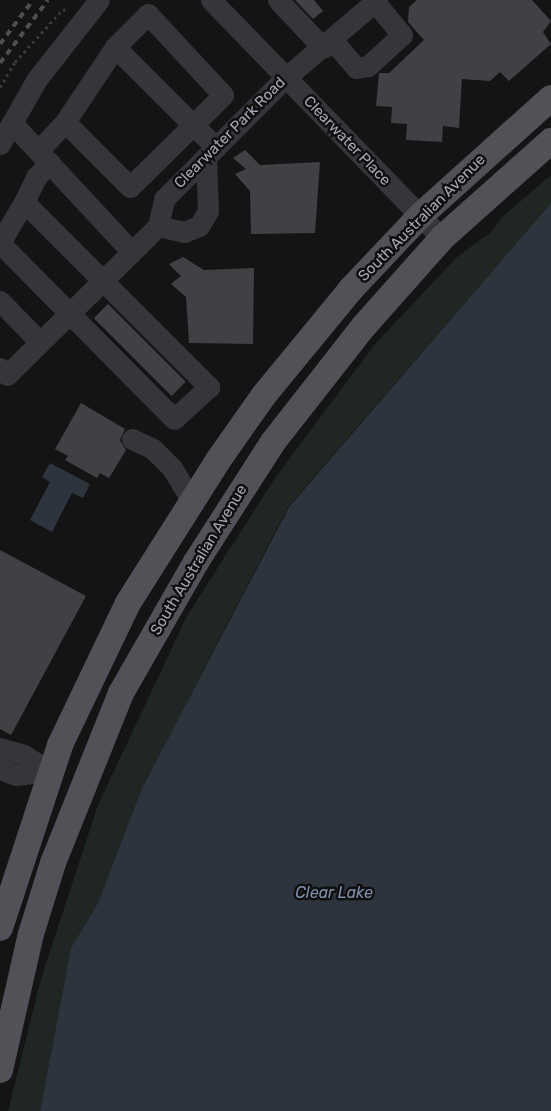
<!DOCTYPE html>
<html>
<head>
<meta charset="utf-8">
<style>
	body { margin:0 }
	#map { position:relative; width:551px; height:1111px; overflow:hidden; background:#141415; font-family:Rubik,sans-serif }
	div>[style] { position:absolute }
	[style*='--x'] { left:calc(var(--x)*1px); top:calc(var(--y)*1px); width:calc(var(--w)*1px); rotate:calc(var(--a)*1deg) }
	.green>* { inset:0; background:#202722 }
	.water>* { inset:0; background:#2e343d }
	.building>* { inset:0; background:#404145; transform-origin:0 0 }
	.path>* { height:3px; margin-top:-1.5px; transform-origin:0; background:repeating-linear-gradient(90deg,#3b3c41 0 2.5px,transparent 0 6.5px) }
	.minor>* { height:21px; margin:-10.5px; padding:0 10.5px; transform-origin:10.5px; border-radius:10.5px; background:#35353a }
	.major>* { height:26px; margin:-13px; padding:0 13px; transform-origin:13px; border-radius:13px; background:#515158 }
	.rail>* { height:4px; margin-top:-2px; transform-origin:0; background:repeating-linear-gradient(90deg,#4e4f55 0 6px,transparent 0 11px) }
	span { translate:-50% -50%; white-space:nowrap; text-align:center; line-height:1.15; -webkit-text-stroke:5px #0f0f10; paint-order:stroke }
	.street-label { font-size:15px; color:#a6a8b4 }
	.water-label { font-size:16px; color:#8090ac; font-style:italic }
</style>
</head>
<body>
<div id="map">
	<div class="green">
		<div style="clip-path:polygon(551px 175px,551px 203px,288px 507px,142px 788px,98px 903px,71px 948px,40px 1111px,8px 1111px,41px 979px,98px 805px,187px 616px,275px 478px,376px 343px,457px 257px,490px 233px,501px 218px)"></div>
	</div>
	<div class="water">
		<div style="clip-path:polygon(551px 203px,551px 1111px,40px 1111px,71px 948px,98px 903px,142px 788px,289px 507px)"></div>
		<div style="clip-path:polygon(50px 463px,90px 484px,83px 498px,72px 493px,52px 532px,30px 520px,50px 482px,42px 477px)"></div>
	</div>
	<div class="building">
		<div style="clip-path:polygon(295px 0,314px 0,323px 11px,313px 19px)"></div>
		<div style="clip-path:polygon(417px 0,532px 0,551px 21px,543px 32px,551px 44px,509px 81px,500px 72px,490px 81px,462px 79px,459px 128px,443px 126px,442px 142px,406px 140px,407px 124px,391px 123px,392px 107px,376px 106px,379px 73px,389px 73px,424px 40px,408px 22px,409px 7px)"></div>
		<div style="clip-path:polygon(245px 150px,260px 165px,320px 162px,315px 233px,251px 234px,250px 191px,235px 174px,246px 169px,233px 158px)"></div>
		<div style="clip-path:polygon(183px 257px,204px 270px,254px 268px,253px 344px,189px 343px,186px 297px,171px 284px,181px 276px,169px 264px)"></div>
		<div style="left:108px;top:304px;width:110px;height:20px;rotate:45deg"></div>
		<div style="clip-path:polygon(81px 403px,125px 429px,120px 440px,126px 450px,109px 478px,100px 473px,97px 478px,65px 460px,68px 456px,55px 449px)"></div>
		<div style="clip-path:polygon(0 550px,86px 596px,11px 735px,0 729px)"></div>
	</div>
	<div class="path">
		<div style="--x:0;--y:87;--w:29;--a:-59"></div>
		<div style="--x:15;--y:62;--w:72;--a:-47.8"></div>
		<div style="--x:63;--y:9;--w:4;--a:27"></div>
	</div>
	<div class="minor">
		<div style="--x:211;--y:0;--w:332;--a:45.9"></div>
		<div style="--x:278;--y:0;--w:66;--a:46.8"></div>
		<div style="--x:332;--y:40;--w:37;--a:49"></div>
		<div style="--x:356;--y:68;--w:12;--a:-9"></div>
		<div style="--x:368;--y:66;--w:46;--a:-42.4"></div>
		<div style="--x:402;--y:35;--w:43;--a:-129.3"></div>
		<div style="--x:115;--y:47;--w:90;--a:123.7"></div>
		<div style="--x:65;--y:122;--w:92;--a:45"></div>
		<div style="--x:130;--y:187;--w:88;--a:-44.5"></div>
		<div style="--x:193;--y:125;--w:42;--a:-45"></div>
		<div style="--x:223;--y:95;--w:110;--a:-132.8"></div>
		<div style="--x:148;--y:14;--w:47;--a:135"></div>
		<div style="--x:115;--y:47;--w:110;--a:45"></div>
		<div style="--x:193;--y:125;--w:32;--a:44"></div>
		<div style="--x:12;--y:123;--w:175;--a:47.1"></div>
		<div style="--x:0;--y:144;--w:75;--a:-60.4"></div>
		<div style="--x:37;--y:79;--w:100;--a:-51.9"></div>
		<div style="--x:39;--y:150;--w:38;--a:-47"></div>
		<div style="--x:24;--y:202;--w:262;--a:45"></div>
		<div style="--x:209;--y:387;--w:47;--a:137.6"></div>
		<div style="--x:174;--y:419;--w:247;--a:-134.7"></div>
		<div style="--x:0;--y:243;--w:48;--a:-59.7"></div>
		<div style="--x:24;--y:202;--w:28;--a:-64"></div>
		<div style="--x:36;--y:177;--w:20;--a:-45"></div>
		<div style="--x:158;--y:226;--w:27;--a:13"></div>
		<div style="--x:184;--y:232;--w:16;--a:-22"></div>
		<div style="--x:199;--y:226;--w:17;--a:-59"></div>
		<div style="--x:208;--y:211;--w:54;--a:-92.1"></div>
		<div style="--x:0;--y:301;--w:57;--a:45.7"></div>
		<div style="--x:0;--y:368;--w:10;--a:45"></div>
		<div style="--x:7;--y:375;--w:212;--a:-44.6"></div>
		<div style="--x:158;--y:226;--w:28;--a:-77"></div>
		<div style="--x:164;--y:199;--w:171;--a:-45"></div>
		<div style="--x:285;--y:78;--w:121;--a:-40.3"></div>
		<div style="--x:132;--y:439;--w:23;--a:25"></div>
		<div style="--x:153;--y:449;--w:27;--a:45"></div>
		<div style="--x:172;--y:468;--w:39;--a:59"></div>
		<div style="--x:0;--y:748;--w:25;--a:16"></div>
		<div style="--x:24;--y:755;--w:30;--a:33"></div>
		<div style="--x:0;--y:769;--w:17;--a:21"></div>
		<div style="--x:16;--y:775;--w:33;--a:-7"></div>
	</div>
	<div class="major">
		<div style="--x:0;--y:928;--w:193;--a:-71.8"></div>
		<div style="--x:60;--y:745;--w:157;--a:-64.4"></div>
		<div style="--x:128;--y:603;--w:170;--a:-57.7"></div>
		<div style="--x:219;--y:459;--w:78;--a:-54.9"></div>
		<div style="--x:264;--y:395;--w:137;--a:-50.6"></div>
		<div style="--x:351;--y:289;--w:102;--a:-46.6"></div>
		<div style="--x:421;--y:215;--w:175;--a:-42"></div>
		<div style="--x:0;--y:1070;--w:139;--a:-77.2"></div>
		<div style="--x:31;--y:934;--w:74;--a:-72.8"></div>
		<div style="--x:53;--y:863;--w:183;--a:-68.2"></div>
		<div style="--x:121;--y:693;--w:151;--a:-60.2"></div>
		<div style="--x:196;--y:562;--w:143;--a:-57.3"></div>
		<div style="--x:273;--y:442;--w:147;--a:-51.9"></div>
		<div style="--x:364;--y:326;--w:118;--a:-48.4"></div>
		<div style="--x:442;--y:238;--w:146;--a:-41.7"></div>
	</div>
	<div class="rail">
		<div style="--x:0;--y:44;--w:55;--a:-53.1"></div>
		<div style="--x:0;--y:63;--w:79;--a:-52.7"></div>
	</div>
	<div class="street-label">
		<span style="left:230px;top:133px;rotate:-45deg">Clearwater Park Road</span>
		<span style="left:347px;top:141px;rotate:46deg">Clearwater Place</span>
		<span style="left:422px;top:218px;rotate:-45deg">South Australian Avenue</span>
		<span style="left:199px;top:560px;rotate:-59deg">South Australian Avenue</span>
	</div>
	<div class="water-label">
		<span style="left:334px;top:893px">Clear Lake</span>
	</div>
</div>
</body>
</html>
